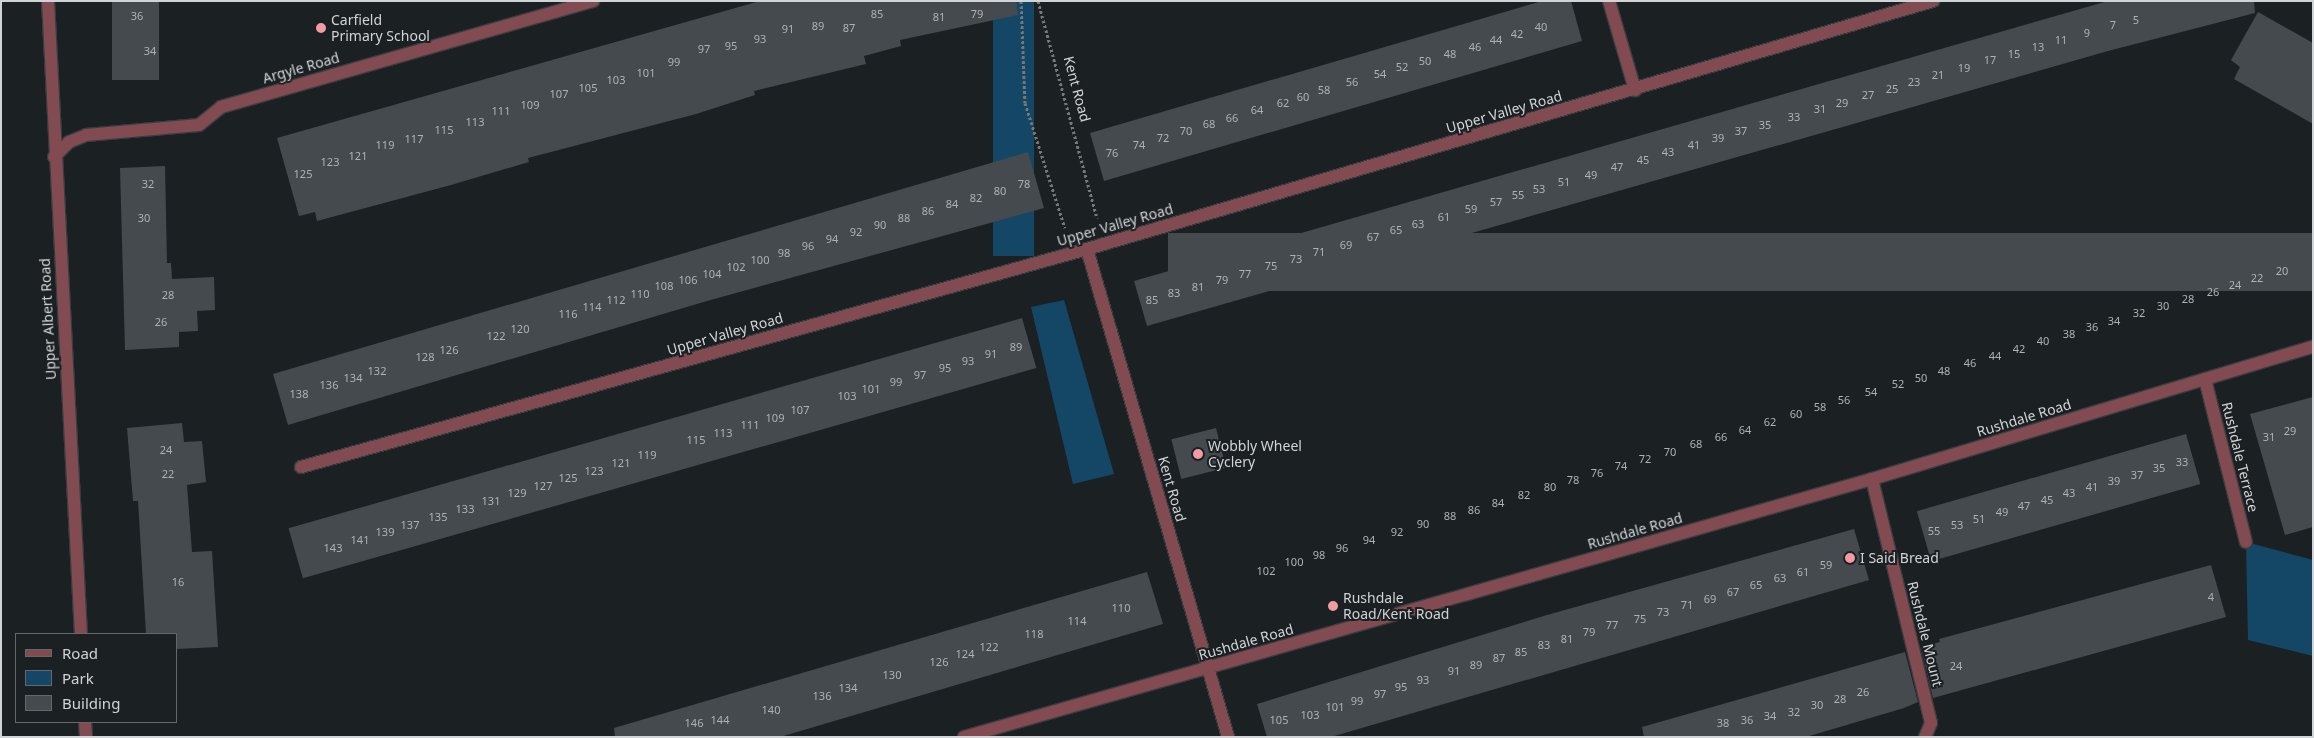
<!DOCTYPE html>
<html>
<head>
<meta charset="utf-8">
<style>
	body { margin:0 }
	#map { position:relative; width:2314px; height:738px; overflow:hidden; background:#1b2023; font-family:"Noto Sans",sans-serif }
	div>[style] { position:absolute }
	[style*='--x'] { left:calc(var(--x)*1px); top:calc(var(--y)*1px); width:calc(var(--w)*1px); rotate:calc(var(--a)*1deg) }
	.green>* { inset:0; background:#144766; transform-origin:0 0 }
	.building>* { inset:0; background:#454a4e; transform-origin:0 0 }
	.path>* { height:3px; margin-top:-1.5px; transform-origin:0; background:repeating-linear-gradient(90deg,#75797c 0 2.5px,transparent 0 5px) }
	.roads { filter:drop-shadow(1px 0 #383d40) drop-shadow(-1px 0 #383d40) drop-shadow(0 1px #383d40) drop-shadow(0 -1px #383d40) }
	.minor>* { height:12px; margin:-6px; padding:0 6px; transform-origin:6px; border-radius:6px; background:#824a51 }
	.tertiary>* { height:12px; margin:-6px; padding:0 6px; transform-origin:6px; border-radius:6px; background:#824a51 }
	.dots>* { width:14px; height:14px; translate:-50% -50%; box-sizing:border-box; border:2px solid #1b2023; border-radius:50% }
	span { translate:-50% -50%; white-space:nowrap; text-align:center; line-height:1.15; -webkit-text-stroke:4px #1b2023; paint-order:stroke }
	.number-label { font-size:11px; color:#aeb2b5 }
	.number-label span { -webkit-text-stroke-width:0 }
	.poi-label { font-size:14px; color:#d1d4d7 }
	.left { translate:0 -50%; text-align:left }
	.street-label { font-size:14px; color:#d1d4d7 }
	.frame { position:absolute; inset:0; border:2px solid #d1d4d7; pointer-events:none }
	.legend { position:absolute; left:15px; top:633px; width:162px; height:90px; box-sizing:border-box; background:#1b2023; border:1px solid #64686b; margin:0; padding:6px 9px; list-style:none; font-size:15px; color:#d1d4d7 }
	.legend li { display:flex; align-items:center; gap:10px; height:25px }
	.legend b { width:25px; border:1px solid #64686b }
</style>
</head>
<body>
<div id="map">
	<div class="green">
		<div style="left:993px;top:1px;width:41px;height:255px"></div>
		<div style="clip-path:polygon(1064px 300px,1114px 474px,1073px 484px,1031px 307px)"></div>
		<div style="clip-path:polygon(2246px 542px,2313px 560px,2313px 656px,2248px 640px)"></div>
	</div>
	<div class="building">
		<div style="left:112px;top:1px;width:47px;height:79px"></div>
		<div style="clip-path:polygon(760px 1px,1016px 1px,1018px 15px,900px 40px,901px 46px,864px 56px,866px 64px,754px 91px,755px 95px,696px 114px,528px 158px,529px 162px,451px 185px,317px 221px,315px 212px,299px 216px,277px 138px)"></div>
		<div style="clip-path:polygon(1542px 1px,1571px 1px,1582px 41px,1104px 181px,1090px 133px)"></div>
		<div style="clip-path:polygon(2108px 1px,2254px 1px,2255px 13px,2108px 51px,1147px 326px,1134px 281px)"></div>
		<div style="clip-path:polygon(2258px 12px,2313px 43px,2313px 124px,2234px 79px,2240px 67px,2231px 60px)"></div>
		<div style="clip-path:polygon(1028px 152px,1044px 208px,707px 301px,288px 425px,273px 374px)"></div>
		<div style="clip-path:polygon(165px 166px,167px 263px,171px 263px,172px 279px,214px 277px,215px 310px,197px 311px,198px 331px,179px 332px,179px 347px,125px 350px,120px 168px)"></div>
		<div style="left:2313px;top:233px;width:58px;height:1145px;rotate:90deg"></div>
		<div style="left:1022px;top:318px;width:52px;height:763px;rotate:74deg"></div>
		<div style="clip-path:polygon(2313px 397px,2313px 527px,2285px 535px,2250px 414px)"></div>
		<div style="clip-path:polygon(182px 423px,184px 442px,202px 441px,206px 482px,187px 485px,192px 552px,212px 551px,218px 647px,176px 649px,176px 634px,146px 634px,138px 501px,133px 501px,127px 428px)"></div>
		<div style="left:1216px;top:428px;width:41px;height:46px;rotate:76deg"></div>
		<div style="left:2186px;top:434px;width:52px;height:280px;rotate:74deg"></div>
		<div style="clip-path:polygon(1854px 529px,1869px 580px,1331px 737px,1267px 737px,1257px 704px,1547px 615px)"></div>
		<div style="clip-path:polygon(2211px 565px,2226px 617px,1933px 698px,1921px 647px,1940px 642px,1939px 639px)"></div>
		<div style="clip-path:polygon(1147px 572px,1163px 624px,780px 737px,615px 737px,614px 728px)"></div>
		<div style="clip-path:polygon(1905px 652px,1918px 702px,1904px 708px,1806px 737px,1644px 737px,1642px 727px)"></div>
	</div>
	<div class="path">
		<div style="--x:1021;--y:1;--w:102;--a:87.8"></div>
		<div style="--x:1025;--y:103;--w:131;--a:72.3"></div>
		<div style="--x:1038;--y:1;--w:225;--a:74.8"></div>
	</div>
	<div class="roads">
		<div class="minor">
			<div style="--x:1609;--y:1;--w:93;--a:73.7"></div>
			<div style="--x:54;--y:157;--w:21;--a:-45"></div>
			<div style="--x:69;--y:142;--w:18;--a:-22"></div>
			<div style="--x:86;--y:135;--w:113;--a:-5.1"></div>
			<div style="--x:199;--y:125;--w:28;--a:-39"></div>
			<div style="--x:221;--y:107;--w:387;--a:-15.9"></div>
			<div style="--x:1087;--y:249;--w:508;--a:73.88"></div>
			<div style="--x:2205;--y:379;--w:168;--a:75.9"></div>
			<div style="--x:301;--y:467;--w:816;--a:-15.5"></div>
			<div style="--x:1087;--y:249;--w:882;--a:-16.34"></div>
			<div style="--x:1872;--y:479;--w:251;--a:76.4"></div>
			<div style="--x:1931;--y:723;--w:15;--a:113"></div>
			<div style="--x:964;--y:737;--w:944;--a:-15.86"></div>
			<div style="--x:1872;--y:479;--w:460;--a:-16.7"></div>
		</div>
		<div class="tertiary">
			<div style="--x:48;--y:1;--w:634;--a:87.02"></div>
			<div style="--x:85;--y:722;--w:15;--a:86"></div>
		</div>
	</div>
	<div class="dots">
		<div style="left:321px;top:28px;background:#f49aa4"></div>
		<div style="left:1198px;top:454px;background:#f49aa4"></div>
		<div style="left:1850px;top:558px;background:#f49aa4"></div>
		<div style="left:1333px;top:606px;background:#f49aa4"></div>
	</div>
	<div class="number-label">
		<span style="left:877px;top:14px">85</span>
		<span style="left:977px;top:14px">79</span>
		<span style="left:137px;top:16px">36</span>
		<span style="left:939px;top:17px">81</span>
		<span style="left:2136px;top:20px">5</span>
		<span style="left:2113px;top:25px">7</span>
		<span style="left:818px;top:26px">89</span>
		<span style="left:1541px;top:27px">40</span>
		<span style="left:849px;top:28px">87</span>
		<span style="left:788px;top:29px">91</span>
		<span style="left:2087px;top:33px">9</span>
		<span style="left:1517px;top:34px">42</span>
		<span style="left:760px;top:39px">93</span>
		<span style="left:1496px;top:40px">44</span>
		<span style="left:2061px;top:40px">11</span>
		<span style="left:731px;top:46px">95</span>
		<span style="left:1475px;top:47px">46</span>
		<span style="left:2038px;top:47px">13</span>
		<span style="left:704px;top:49px">97</span>
		<span style="left:150px;top:51px">34</span>
		<span style="left:1450px;top:54px">48</span>
		<span style="left:2014px;top:54px">15</span>
		<span style="left:1990px;top:60px">17</span>
		<span style="left:1425px;top:61px">50</span>
		<span style="left:674px;top:62px">99</span>
		<span style="left:1402px;top:67px">52</span>
		<span style="left:1964px;top:68px">19</span>
		<span style="left:646px;top:73px">101</span>
		<span style="left:1380px;top:74px">54</span>
		<span style="left:1938px;top:75px">21</span>
		<span style="left:616px;top:80px">103</span>
		<span style="left:1352px;top:82px">56</span>
		<span style="left:1914px;top:82px">23</span>
		<span style="left:588px;top:88px">105</span>
		<span style="left:1892px;top:89px">25</span>
		<span style="left:1324px;top:90px">58</span>
		<span style="left:559px;top:94px">107</span>
		<span style="left:1868px;top:95px">27</span>
		<span style="left:1303px;top:97px">60</span>
		<span style="left:1283px;top:103px">62</span>
		<span style="left:1842px;top:103px">29</span>
		<span style="left:530px;top:105px">109</span>
		<span style="left:1820px;top:109px">31</span>
		<span style="left:1257px;top:110px">64</span>
		<span style="left:501px;top:111px">111</span>
		<span style="left:1794px;top:117px">33</span>
		<span style="left:1232px;top:118px">66</span>
		<span style="left:475px;top:122px">113</span>
		<span style="left:1209px;top:124px">68</span>
		<span style="left:1765px;top:125px">35</span>
		<span style="left:444px;top:130px">115</span>
		<span style="left:1186px;top:131px">70</span>
		<span style="left:1741px;top:131px">37</span>
		<span style="left:1163px;top:138px">72</span>
		<span style="left:1718px;top:138px">39</span>
		<span style="left:414px;top:139px">117</span>
		<span style="left:385px;top:145px">119</span>
		<span style="left:1139px;top:145px">74</span>
		<span style="left:1694px;top:145px">41</span>
		<span style="left:1668px;top:152px">43</span>
		<span style="left:1112px;top:153px">76</span>
		<span style="left:358px;top:156px">121</span>
		<span style="left:1643px;top:160px">45</span>
		<span style="left:330px;top:162px">123</span>
		<span style="left:1617px;top:167px">47</span>
		<span style="left:303px;top:174px">125</span>
		<span style="left:1591px;top:175px">49</span>
		<span style="left:1564px;top:182px">51</span>
		<span style="left:148px;top:184px">32</span>
		<span style="left:1024px;top:184px">78</span>
		<span style="left:1539px;top:189px">53</span>
		<span style="left:1000px;top:191px">80</span>
		<span style="left:1518px;top:195px">55</span>
		<span style="left:976px;top:198px">82</span>
		<span style="left:1496px;top:202px">57</span>
		<span style="left:952px;top:204px">84</span>
		<span style="left:1471px;top:209px">59</span>
		<span style="left:928px;top:211px">86</span>
		<span style="left:1444px;top:217px">61</span>
		<span style="left:144px;top:218px">30</span>
		<span style="left:904px;top:218px">88</span>
		<span style="left:1418px;top:224px">63</span>
		<span style="left:880px;top:225px">90</span>
		<span style="left:1396px;top:230px">65</span>
		<span style="left:856px;top:232px">92</span>
		<span style="left:1373px;top:237px">67</span>
		<span style="left:832px;top:239px">94</span>
		<span style="left:1346px;top:245px">69</span>
		<span style="left:808px;top:246px">96</span>
		<span style="left:1319px;top:252px">71</span>
		<span style="left:784px;top:253px">98</span>
		<span style="left:1296px;top:259px">73</span>
		<span style="left:760px;top:260px">100</span>
		<span style="left:1271px;top:266px">75</span>
		<span style="left:736px;top:267px">102</span>
		<span style="left:2282px;top:271px">20</span>
		<span style="left:712px;top:274px">104</span>
		<span style="left:1245px;top:274px">77</span>
		<span style="left:2257px;top:278px">22</span>
		<span style="left:688px;top:280px">106</span>
		<span style="left:1222px;top:280px">79</span>
		<span style="left:2235px;top:285px">24</span>
		<span style="left:664px;top:286px">108</span>
		<span style="left:1198px;top:287px">81</span>
		<span style="left:2213px;top:292px">26</span>
		<span style="left:1174px;top:293px">83</span>
		<span style="left:640px;top:294px">110</span>
		<span style="left:168px;top:295px">28</span>
		<span style="left:2188px;top:299px">28</span>
		<span style="left:616px;top:300px">112</span>
		<span style="left:1152px;top:300px">85</span>
		<span style="left:2163px;top:306px">30</span>
		<span style="left:592px;top:307px">114</span>
		<span style="left:2139px;top:313px">32</span>
		<span style="left:568px;top:314px">116</span>
		<span style="left:2114px;top:321px">34</span>
		<span style="left:161px;top:322px">26</span>
		<span style="left:2092px;top:327px">36</span>
		<span style="left:520px;top:329px">120</span>
		<span style="left:2069px;top:334px">38</span>
		<span style="left:496px;top:336px">122</span>
		<span style="left:2043px;top:341px">40</span>
		<span style="left:1016px;top:347px">89</span>
		<span style="left:2019px;top:349px">42</span>
		<span style="left:449px;top:350px">126</span>
		<span style="left:991px;top:354px">91</span>
		<span style="left:1995px;top:356px">44</span>
		<span style="left:425px;top:357px">128</span>
		<span style="left:968px;top:361px">93</span>
		<span style="left:1970px;top:363px">46</span>
		<span style="left:945px;top:368px">95</span>
		<span style="left:377px;top:371px">132</span>
		<span style="left:1944px;top:371px">48</span>
		<span style="left:920px;top:375px">97</span>
		<span style="left:353px;top:378px">134</span>
		<span style="left:1921px;top:378px">50</span>
		<span style="left:896px;top:382px">99</span>
		<span style="left:1898px;top:384px">52</span>
		<span style="left:329px;top:385px">136</span>
		<span style="left:871px;top:389px">101</span>
		<span style="left:1871px;top:392px">54</span>
		<span style="left:299px;top:394px">138</span>
		<span style="left:847px;top:396px">103</span>
		<span style="left:1844px;top:400px">56</span>
		<span style="left:1820px;top:407px">58</span>
		<span style="left:800px;top:410px">107</span>
		<span style="left:1796px;top:414px">60</span>
		<span style="left:775px;top:418px">109</span>
		<span style="left:1770px;top:422px">62</span>
		<span style="left:750px;top:425px">111</span>
		<span style="left:1745px;top:430px">64</span>
		<span style="left:2290px;top:431px">29</span>
		<span style="left:723px;top:433px">113</span>
		<span style="left:1721px;top:437px">66</span>
		<span style="left:2269px;top:437px">31</span>
		<span style="left:696px;top:440px">115</span>
		<span style="left:1696px;top:444px">68</span>
		<span style="left:166px;top:450px">24</span>
		<span style="left:1670px;top:452px">70</span>
		<span style="left:647px;top:455px">119</span>
		<span style="left:1645px;top:459px">72</span>
		<span style="left:2182px;top:462px">33</span>
		<span style="left:621px;top:463px">121</span>
		<span style="left:1621px;top:466px">74</span>
		<span style="left:2159px;top:468px">35</span>
		<span style="left:594px;top:471px">123</span>
		<span style="left:1597px;top:473px">76</span>
		<span style="left:168px;top:474px">22</span>
		<span style="left:2137px;top:475px">37</span>
		<span style="left:568px;top:478px">125</span>
		<span style="left:1573px;top:480px">78</span>
		<span style="left:2114px;top:481px">39</span>
		<span style="left:543px;top:486px">127</span>
		<span style="left:1550px;top:487px">80</span>
		<span style="left:2092px;top:487px">41</span>
		<span style="left:517px;top:493px">129</span>
		<span style="left:2069px;top:493px">43</span>
		<span style="left:1524px;top:495px">82</span>
		<span style="left:2047px;top:500px">45</span>
		<span style="left:491px;top:501px">131</span>
		<span style="left:1498px;top:503px">84</span>
		<span style="left:2024px;top:506px">47</span>
		<span style="left:465px;top:509px">133</span>
		<span style="left:1474px;top:510px">86</span>
		<span style="left:2002px;top:512px">49</span>
		<span style="left:1450px;top:516px">88</span>
		<span style="left:438px;top:517px">135</span>
		<span style="left:1979px;top:519px">51</span>
		<span style="left:1423px;top:524px">90</span>
		<span style="left:410px;top:525px">137</span>
		<span style="left:1957px;top:525px">53</span>
		<span style="left:1934px;top:531px">55</span>
		<span style="left:385px;top:532px">139</span>
		<span style="left:1397px;top:532px">92</span>
		<span style="left:360px;top:540px">141</span>
		<span style="left:1369px;top:540px">94</span>
		<span style="left:333px;top:548px">143</span>
		<span style="left:1342px;top:548px">96</span>
		<span style="left:1319px;top:555px">98</span>
		<span style="left:1294px;top:562px">100</span>
		<span style="left:1826px;top:565px">59</span>
		<span style="left:1266px;top:571px">102</span>
		<span style="left:1803px;top:572px">61</span>
		<span style="left:1780px;top:578px">63</span>
		<span style="left:178px;top:582px">16</span>
		<span style="left:1756px;top:585px">65</span>
		<span style="left:1733px;top:592px">67</span>
		<span style="left:2211px;top:597px">4</span>
		<span style="left:1710px;top:599px">69</span>
		<span style="left:1687px;top:605px">71</span>
		<span style="left:1121px;top:608px">110</span>
		<span style="left:1663px;top:612px">73</span>
		<span style="left:1640px;top:619px">75</span>
		<span style="left:1077px;top:621px">114</span>
		<span style="left:1612px;top:625px">77</span>
		<span style="left:1589px;top:632px">79</span>
		<span style="left:1034px;top:634px">118</span>
		<span style="left:1567px;top:639px">81</span>
		<span style="left:1544px;top:645px">83</span>
		<span style="left:989px;top:647px">122</span>
		<span style="left:1521px;top:652px">85</span>
		<span style="left:965px;top:654px">124</span>
		<span style="left:1499px;top:658px">87</span>
		<span style="left:939px;top:662px">126</span>
		<span style="left:1476px;top:665px">89</span>
		<span style="left:1956px;top:666px">24</span>
		<span style="left:1454px;top:671px">91</span>
		<span style="left:892px;top:675px">130</span>
		<span style="left:1423px;top:680px">93</span>
		<span style="left:1401px;top:687px">95</span>
		<span style="left:848px;top:688px">134</span>
		<span style="left:1863px;top:692px">26</span>
		<span style="left:1380px;top:694px">97</span>
		<span style="left:822px;top:696px">136</span>
		<span style="left:1840px;top:699px">28</span>
		<span style="left:1357px;top:701px">99</span>
		<span style="left:1817px;top:705px">30</span>
		<span style="left:1335px;top:707px">101</span>
		<span style="left:771px;top:710px">140</span>
		<span style="left:1794px;top:712px">32</span>
		<span style="left:1310px;top:715px">103</span>
		<span style="left:1770px;top:716px">34</span>
		<span style="left:720px;top:720px">144</span>
		<span style="left:1279px;top:720px">105</span>
		<span style="left:1747px;top:720px">36</span>
		<span style="left:694px;top:723px">146</span>
		<span style="left:1723px;top:723px">38</span>
	</div>
	<div class="poi-label">
		<span class="left" style="left:331px;top:28px">Carfield<br>Primary School</span>
		<span class="left" style="left:1208px;top:454px">Wobbly Wheel<br>Cyclery</span>
		<span class="left" style="left:1860px;top:558px">I Said Bread</span>
		<span class="left" style="left:1343px;top:606px">Rushdale<br>Road/Kent Road</span>
	</div>
	<div class="street-label">
		<span style="left:301px;top:68px;rotate:-16deg">Argyle Road</span>
		<span style="left:1077px;top:89px;rotate:75deg">Kent Road</span>
		<span style="left:1504px;top:112px;rotate:-16deg">Upper Valley Road</span>
		<span style="left:1115px;top:225px;rotate:-16deg">Upper Valley Road</span>
		<span style="left:48px;top:319px;rotate:-93deg">Upper Albert Road</span>
		<span style="left:725px;top:334px;rotate:-16deg">Upper Valley Road</span>
		<span style="left:2024px;top:418px;rotate:-17deg">Rushdale Road</span>
		<span style="left:2240px;top:457px;rotate:76deg">Rushdale Terrace</span>
		<span style="left:1172px;top:489px;rotate:74deg">Kent Road</span>
		<span style="left:1635px;top:531px;rotate:-16deg">Rushdale Road</span>
		<span style="left:1925px;top:634px;rotate:76deg">Rushdale Mount</span>
		<span style="left:1246px;top:642px;rotate:-16deg">Rushdale Road</span>
	</div>
	<div class="frame"></div>
	<ul class="legend">
	<li><b style="height:6px;background:#824a51"></b>Road</li>
	<li><b style="height:14px;background:#144766"></b>Park</li>
	<li><b style="height:14px;background:#454a4e"></b>Building</li>
	</ul>
</div>
</body>
</html>
